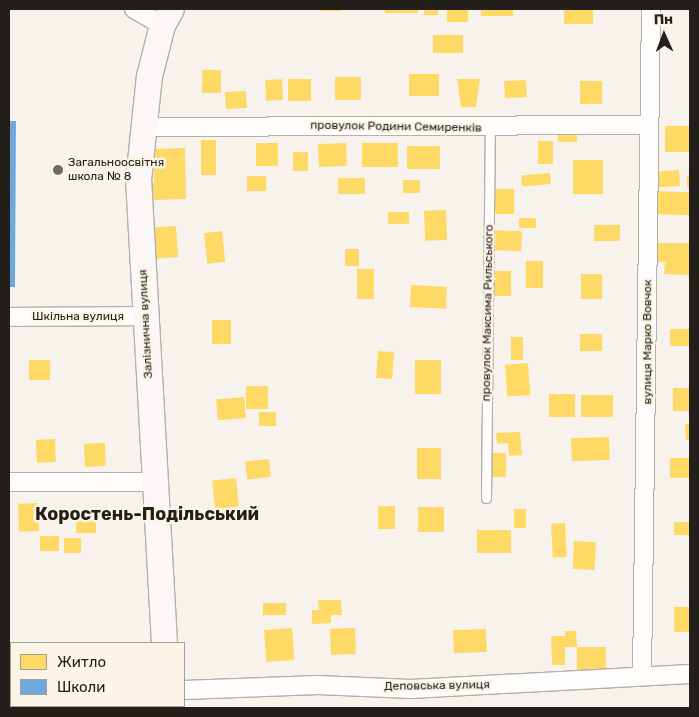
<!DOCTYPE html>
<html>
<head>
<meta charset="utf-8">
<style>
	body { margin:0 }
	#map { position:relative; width:699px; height:717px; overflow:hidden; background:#f7f3ec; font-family:Rubik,sans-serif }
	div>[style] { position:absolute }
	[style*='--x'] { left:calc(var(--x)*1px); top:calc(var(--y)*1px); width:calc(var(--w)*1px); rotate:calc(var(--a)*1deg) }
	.homes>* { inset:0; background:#ffd966; transform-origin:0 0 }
	.schools>* { inset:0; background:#6fa8dc }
	.roads { filter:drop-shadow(1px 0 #b3afaa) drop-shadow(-1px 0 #b3afaa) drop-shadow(0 1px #b3afaa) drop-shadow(0 -1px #b3afaa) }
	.lane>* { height:9px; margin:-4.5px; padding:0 4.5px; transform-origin:4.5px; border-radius:4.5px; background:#fefdfc }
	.street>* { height:18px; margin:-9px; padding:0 9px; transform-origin:9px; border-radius:9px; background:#fefdfc }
	.secondary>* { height:25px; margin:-12.5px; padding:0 12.5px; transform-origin:12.5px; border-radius:12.5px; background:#faf7f6 }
	.dots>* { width:14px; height:14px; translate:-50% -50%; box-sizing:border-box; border:2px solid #fcf4e7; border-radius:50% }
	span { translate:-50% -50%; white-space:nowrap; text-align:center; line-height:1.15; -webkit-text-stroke:5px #fcf4e7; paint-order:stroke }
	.street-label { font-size:12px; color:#23201c }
	.poi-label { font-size:12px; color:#23201c }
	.left { translate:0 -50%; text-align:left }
	.district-label { font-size:18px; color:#23201c; font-weight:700 }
	.frame { position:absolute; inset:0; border:10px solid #23201c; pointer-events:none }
	.legend { position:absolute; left:10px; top:642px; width:175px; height:65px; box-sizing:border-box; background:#fcf4e7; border:1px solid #a59f96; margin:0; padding:6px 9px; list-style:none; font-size:15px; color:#23201c }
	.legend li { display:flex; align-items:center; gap:10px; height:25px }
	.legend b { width:25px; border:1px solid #a59f96 }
	.north { position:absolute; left:639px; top:10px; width:50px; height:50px; -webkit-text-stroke:4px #fcf4e7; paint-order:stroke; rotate:358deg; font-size:14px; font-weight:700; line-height:20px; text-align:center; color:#23201c }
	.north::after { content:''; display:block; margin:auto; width:18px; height:22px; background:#23201c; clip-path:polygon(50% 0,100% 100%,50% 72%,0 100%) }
</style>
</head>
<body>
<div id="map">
	<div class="homes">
		<div style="left:319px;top:9px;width:22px;height:2px"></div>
		<div style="left:385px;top:9px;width:33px;height:4px"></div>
		<div style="left:424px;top:9px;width:14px;height:6px"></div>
		<div style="left:447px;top:9px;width:21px;height:13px"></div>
		<div style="left:481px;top:9px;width:32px;height:7px"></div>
		<div style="left:564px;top:9px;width:29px;height:15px"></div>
		<div style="left:433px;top:35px;width:30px;height:18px"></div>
		<div style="left:202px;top:70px;width:19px;height:23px"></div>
		<div style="left:409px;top:74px;width:30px;height:22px"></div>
		<div style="left:335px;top:77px;width:26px;height:23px"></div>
		<div style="left:282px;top:79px;width:21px;height:17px;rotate:87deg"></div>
		<div style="left:288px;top:79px;width:23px;height:22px"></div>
		<div style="clip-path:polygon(457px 79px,480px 79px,476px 107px,461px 107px)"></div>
		<div style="left:526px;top:80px;width:17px;height:22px;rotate:87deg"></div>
		<div style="left:580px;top:81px;width:22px;height:23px"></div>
		<div style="left:246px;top:91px;width:17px;height:21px;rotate:87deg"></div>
		<div style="left:689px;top:126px;width:26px;height:24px;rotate:90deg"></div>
		<div style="left:558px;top:130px;width:19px;height:12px"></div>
		<div style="left:201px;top:140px;width:15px;height:35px"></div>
		<div style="left:538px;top:141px;width:15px;height:23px"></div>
		<div style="left:256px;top:143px;width:22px;height:23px"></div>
		<div style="left:346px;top:143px;width:23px;height:28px;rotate:88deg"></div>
		<div style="left:398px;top:143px;width:24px;height:36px;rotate:90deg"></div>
		<div style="left:407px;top:146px;width:33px;height:23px"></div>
		<div style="clip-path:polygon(185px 148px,186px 199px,154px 200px,148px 184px,154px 182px,153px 149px)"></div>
		<div style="left:293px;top:152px;width:15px;height:19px"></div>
		<div style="left:573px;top:160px;width:30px;height:34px"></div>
		<div style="left:679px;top:170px;width:16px;height:27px;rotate:86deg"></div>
		<div style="left:550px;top:173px;width:11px;height:29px;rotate:85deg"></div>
		<div style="left:687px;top:175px;width:3px;height:12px"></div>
		<div style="left:247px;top:176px;width:19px;height:15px"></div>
		<div style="left:338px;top:178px;width:27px;height:16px"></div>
		<div style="left:403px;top:180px;width:17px;height:13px"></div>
		<div style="left:489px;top:189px;width:25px;height:25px"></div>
		<div style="left:654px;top:191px;width:36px;height:23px;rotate:2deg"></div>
		<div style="left:446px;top:210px;width:30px;height:22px;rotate:88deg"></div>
		<div style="left:388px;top:212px;width:21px;height:12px"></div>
		<div style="left:519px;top:218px;width:17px;height:10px"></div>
		<div style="left:594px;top:225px;width:26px;height:16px"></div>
		<div style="left:176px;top:226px;width:31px;height:25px;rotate:86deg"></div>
		<div style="left:489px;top:230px;width:33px;height:20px;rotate:2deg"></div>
		<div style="left:222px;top:231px;width:31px;height:18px;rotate:84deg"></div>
		<div style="clip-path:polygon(654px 243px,690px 243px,690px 275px,664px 274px,665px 262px,653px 262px)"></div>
		<div style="left:359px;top:249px;width:17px;height:14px;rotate:90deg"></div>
		<div style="left:526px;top:261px;width:17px;height:27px"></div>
		<div style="left:357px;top:269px;width:17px;height:30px"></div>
		<div style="left:489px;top:271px;width:22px;height:25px"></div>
		<div style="left:581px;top:274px;width:21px;height:25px"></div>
		<div style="left:411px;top:285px;width:36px;height:22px;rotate:3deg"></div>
		<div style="left:212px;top:320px;width:19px;height:24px"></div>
		<div style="left:670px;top:329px;width:20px;height:17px"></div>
		<div style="left:580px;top:334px;width:22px;height:17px"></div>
		<div style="left:511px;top:337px;width:12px;height:23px"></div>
		<div style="left:378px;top:351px;width:16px;height:27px;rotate:4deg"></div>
		<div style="left:29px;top:360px;width:21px;height:20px"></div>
		<div style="left:415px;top:360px;width:26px;height:34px"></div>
		<div style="left:528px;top:363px;width:32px;height:23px;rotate:86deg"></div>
		<div style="left:246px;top:386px;width:22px;height:23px"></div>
		<div style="left:673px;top:388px;width:17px;height:23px"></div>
		<div style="left:549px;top:394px;width:26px;height:23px"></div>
		<div style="left:581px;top:395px;width:32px;height:22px"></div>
		<div style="left:244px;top:397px;width:21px;height:28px;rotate:85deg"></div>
		<div style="left:259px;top:412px;width:17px;height:14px"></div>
		<div style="clip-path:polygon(685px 424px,690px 424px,690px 440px,686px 440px)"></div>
		<div style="clip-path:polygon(520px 432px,522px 455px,509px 456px,508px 443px,497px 444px,496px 433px)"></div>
		<div style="left:609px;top:437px;width:23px;height:38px;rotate:88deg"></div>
		<div style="left:55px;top:439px;width:23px;height:19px;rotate:88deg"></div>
		<div style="left:105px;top:443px;width:23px;height:21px;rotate:88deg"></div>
		<div style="left:417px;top:448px;width:24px;height:31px"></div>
		<div style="left:481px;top:453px;width:25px;height:24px"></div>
		<div style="left:690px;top:458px;width:20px;height:20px;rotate:90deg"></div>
		<div style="left:269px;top:459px;width:18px;height:24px;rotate:84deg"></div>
		<div style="left:236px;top:478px;width:29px;height:24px;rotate:84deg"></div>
		<div style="left:38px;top:503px;width:28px;height:20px;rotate:88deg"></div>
		<div style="left:378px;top:506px;width:17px;height:23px"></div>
		<div style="left:418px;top:507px;width:26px;height:25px"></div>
		<div style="left:514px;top:509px;width:12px;height:19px"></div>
		<div style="left:76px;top:510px;width:20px;height:23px"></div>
		<div style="left:690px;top:522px;width:13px;height:16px;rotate:90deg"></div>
		<div style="left:565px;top:523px;width:34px;height:14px;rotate:87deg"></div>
		<div style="left:477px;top:530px;width:34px;height:23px"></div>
		<div style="left:40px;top:536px;width:19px;height:15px"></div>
		<div style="left:64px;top:538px;width:17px;height:15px"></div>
		<div style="left:574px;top:541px;width:22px;height:28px;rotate:3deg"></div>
		<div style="clip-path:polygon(318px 600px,341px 600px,342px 615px,331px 615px,331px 623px,312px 624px,312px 610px,319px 610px)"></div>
		<div style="left:263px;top:603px;width:23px;height:12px"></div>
		<div style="left:674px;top:607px;width:16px;height:25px"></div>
		<div style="left:292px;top:628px;width:32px;height:28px;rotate:86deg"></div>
		<div style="left:355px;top:628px;width:26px;height:25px;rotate:88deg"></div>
		<div style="left:486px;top:629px;width:23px;height:33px;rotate:88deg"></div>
		<div style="clip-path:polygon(565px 631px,576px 631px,577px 647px,565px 647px,565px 665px,552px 665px,551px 636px,565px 636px)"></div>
		<div style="left:606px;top:647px;width:25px;height:29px;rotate:90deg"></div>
		<div style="left:9px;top:656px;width:2px;height:27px"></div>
	</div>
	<div class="schools">
		<div style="clip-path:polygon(9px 121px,16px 121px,15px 287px,9px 287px)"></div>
	</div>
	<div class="roads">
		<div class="lane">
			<div style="--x:486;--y:498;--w:369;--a:-89.4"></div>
		</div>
		<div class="street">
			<div style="--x:134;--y:9;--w:32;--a:30"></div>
			<div style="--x:144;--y:127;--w:505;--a:-0.23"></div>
			<div style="--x:9;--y:317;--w:138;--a:-0.4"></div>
			<div style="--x:9;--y:482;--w:144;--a:0"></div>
			<div style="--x:642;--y:676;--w:667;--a:-89.23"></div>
			<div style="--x:184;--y:690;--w:134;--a:-2.1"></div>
			<div style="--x:318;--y:685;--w:93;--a:2.5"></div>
			<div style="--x:411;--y:689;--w:279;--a:-3.1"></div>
			<div style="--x:9;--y:691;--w:2;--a:0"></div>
		</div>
		<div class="secondary">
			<div style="--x:164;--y:643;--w:464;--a:-93.2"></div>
			<div style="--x:138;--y:180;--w:105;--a:-84"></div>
			<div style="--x:149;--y:76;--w:53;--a:-75.7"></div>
			<div style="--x:162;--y:25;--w:18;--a:-61"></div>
			<div style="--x:168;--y:706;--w:2;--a:90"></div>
		</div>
	</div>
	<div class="dots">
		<div style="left:58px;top:170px;background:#6d6a65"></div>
	</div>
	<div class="street-label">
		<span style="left:396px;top:127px;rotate:1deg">провулок Родини Семиренків</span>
		<span style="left:488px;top:313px;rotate:-89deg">провулок Максима Рильського</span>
		<span style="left:78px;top:317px">Шкільна вулиця</span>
		<span style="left:146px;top:324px;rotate:-93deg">Залізнична вулиця</span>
		<span style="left:648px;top:342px;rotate:-90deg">вулиця Марко Вовчок</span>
		<span style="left:437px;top:686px;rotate:-1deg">Деповська вулиця</span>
	</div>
	<div class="poi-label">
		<span class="left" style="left:68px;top:170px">Загальноосвітня<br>школа № 8</span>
	</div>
	<div class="district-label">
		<span style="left:147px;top:514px">Коростень-Подільський</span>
	</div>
	<div class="frame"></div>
	<ul class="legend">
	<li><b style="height:14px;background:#ffd966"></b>Житло</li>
	<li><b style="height:14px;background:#6fa8dc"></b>Школи</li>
	</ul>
	<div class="north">Пн</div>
</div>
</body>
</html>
